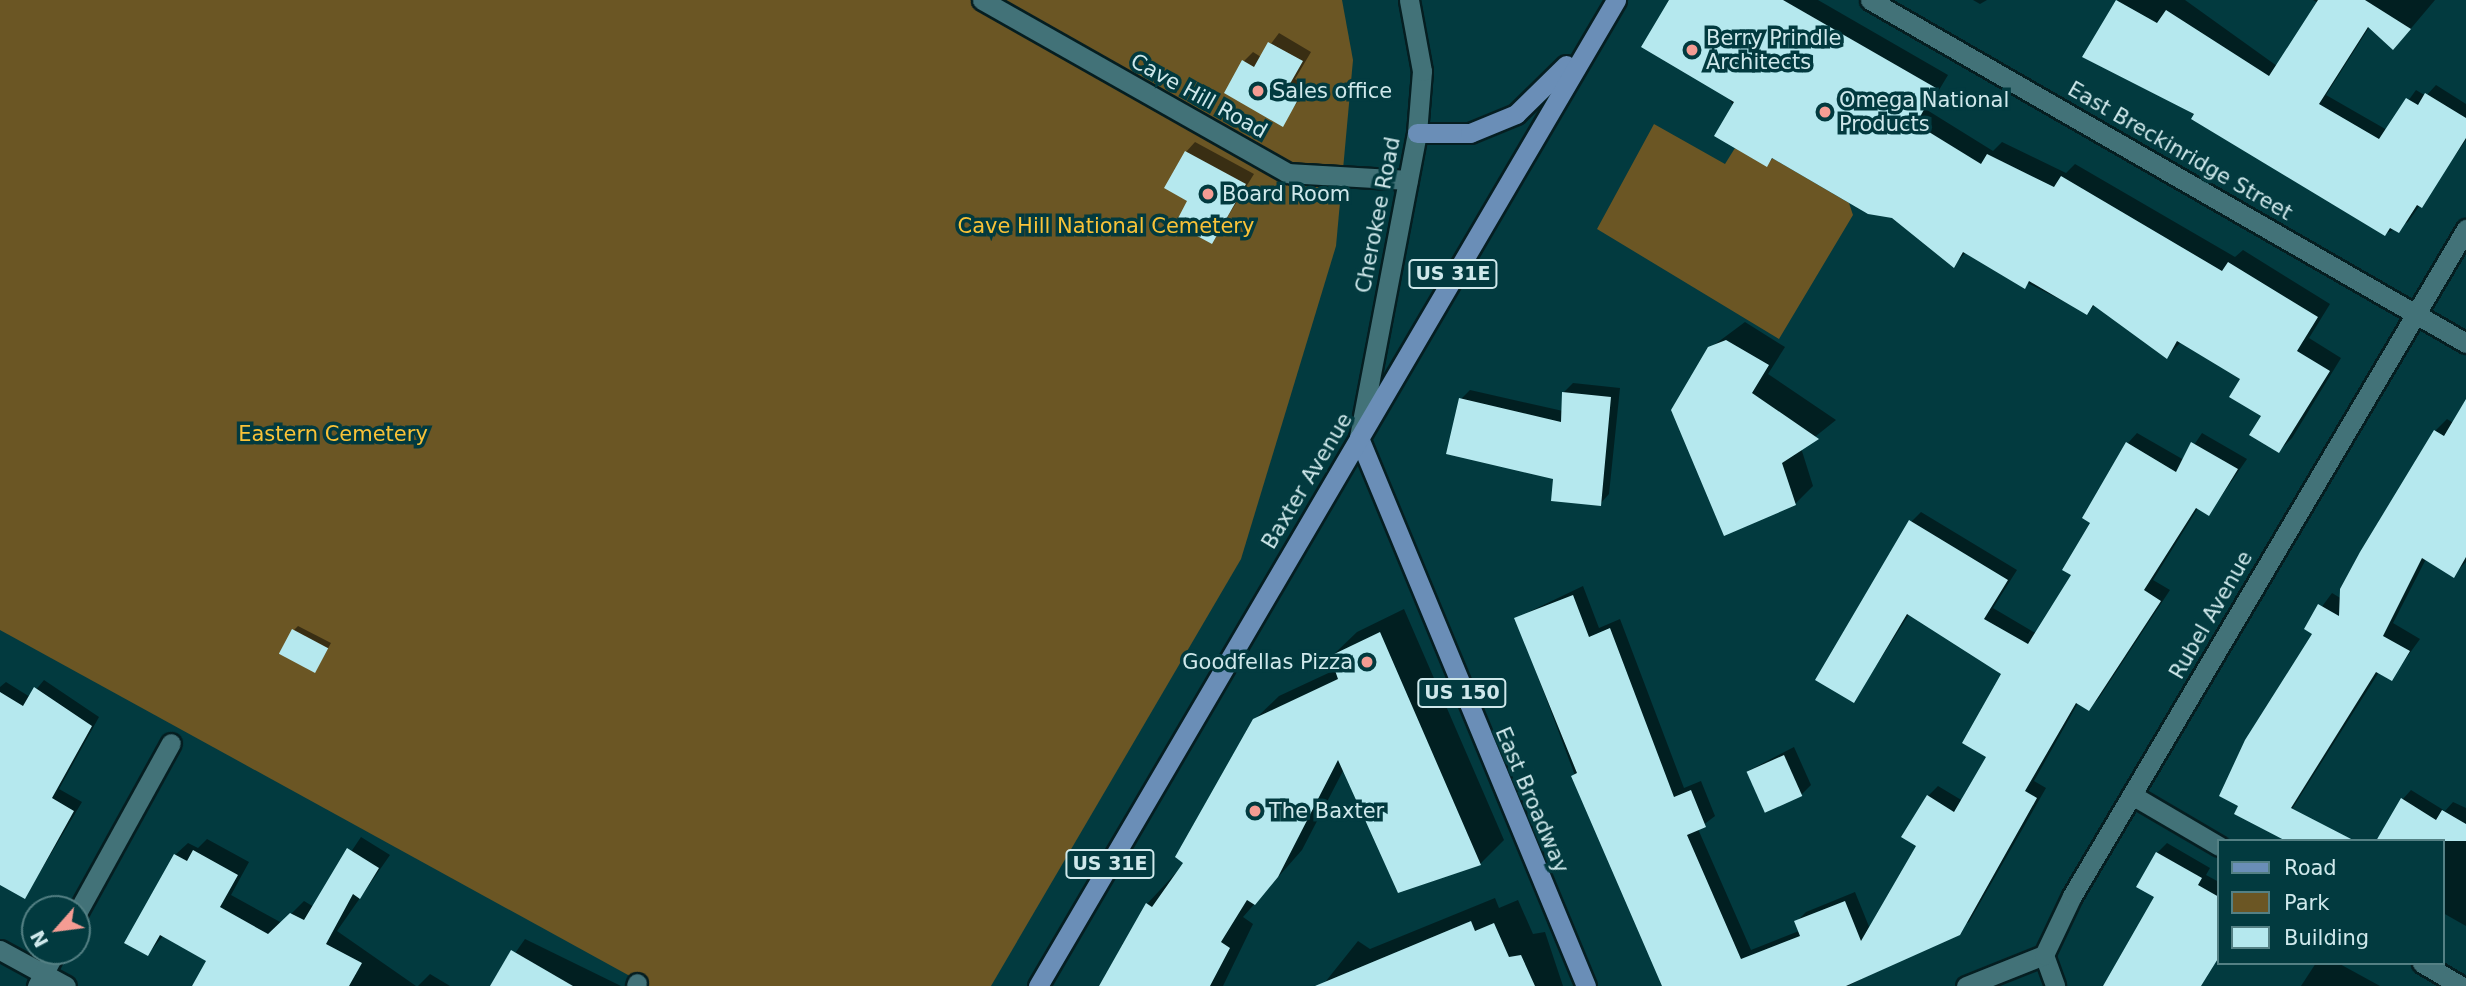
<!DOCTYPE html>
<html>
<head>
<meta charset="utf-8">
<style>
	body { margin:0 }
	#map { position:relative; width:2466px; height:986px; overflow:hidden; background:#023a3f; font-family:"DejaVu Sans",sans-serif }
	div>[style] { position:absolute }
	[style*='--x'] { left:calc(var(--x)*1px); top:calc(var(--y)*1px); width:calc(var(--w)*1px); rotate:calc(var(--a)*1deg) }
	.green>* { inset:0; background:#6b5624 }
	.shadow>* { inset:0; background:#0007 }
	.building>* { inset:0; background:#b5e8ee; transform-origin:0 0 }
	.roads { filter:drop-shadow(2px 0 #051e21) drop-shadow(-2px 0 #051e21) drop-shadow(0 2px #051e21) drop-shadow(0 -2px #051e21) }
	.minor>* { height:19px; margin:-9.5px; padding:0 9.5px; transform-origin:9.5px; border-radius:9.5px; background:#427278 }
	.primary>* { height:19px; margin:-9.5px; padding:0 9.5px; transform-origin:9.5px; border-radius:9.5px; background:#6a8eb7 }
	.dots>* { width:19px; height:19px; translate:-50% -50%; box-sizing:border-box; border:4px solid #023a3f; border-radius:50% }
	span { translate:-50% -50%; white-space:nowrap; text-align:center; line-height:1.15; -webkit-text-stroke:7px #023a3f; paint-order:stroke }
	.shield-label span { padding:2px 5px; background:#023a3f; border:2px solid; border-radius:5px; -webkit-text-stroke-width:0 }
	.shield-label { font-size:19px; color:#cfe8eb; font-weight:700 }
	.poi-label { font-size:21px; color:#cfe8eb }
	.left { translate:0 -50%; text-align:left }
	.right { translate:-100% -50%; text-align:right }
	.street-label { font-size:21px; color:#cfe8eb }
	.park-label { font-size:21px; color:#f8c238 }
	.legend { position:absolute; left:2217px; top:839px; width:228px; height:126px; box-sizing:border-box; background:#023a3f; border:2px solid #548084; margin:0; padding:9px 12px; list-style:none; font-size:21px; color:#cfe8eb }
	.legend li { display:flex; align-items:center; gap:14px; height:35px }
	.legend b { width:35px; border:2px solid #548084 }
	.north { position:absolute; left:21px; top:895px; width:70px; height:70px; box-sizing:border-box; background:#023a3f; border:2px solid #548084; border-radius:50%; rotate:242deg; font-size:19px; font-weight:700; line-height:28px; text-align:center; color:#cfe8eb }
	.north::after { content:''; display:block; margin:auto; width:24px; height:32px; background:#f59c93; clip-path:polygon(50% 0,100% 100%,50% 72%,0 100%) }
</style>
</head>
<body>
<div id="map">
	<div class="green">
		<div style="clip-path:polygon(0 0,1342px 0,1353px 60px,1336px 246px,1241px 559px,991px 986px,648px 986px,0 630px)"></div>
		<div style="clip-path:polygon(1654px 124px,1725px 164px,1735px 148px,1767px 166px,1772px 158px,1849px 203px,1853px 215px,1779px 339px,1597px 229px)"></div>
	</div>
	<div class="shadow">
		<div style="clip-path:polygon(1673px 0,1818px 0,1948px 75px,1927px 110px,1993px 151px,2002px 142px,2066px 173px,2075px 164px,2235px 257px,2243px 250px,2330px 304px,2309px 338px,2341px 358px,2292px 438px,2279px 451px,2242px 379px,2181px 342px,2167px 357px,2095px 305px,2087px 313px,1966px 252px,1954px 265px,1892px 216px,1774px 157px,1767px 165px)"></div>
		<div style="clip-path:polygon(1973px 0,1987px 0,1980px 4px)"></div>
		<div style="clip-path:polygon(2118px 0,2185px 0,2277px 66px,2318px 3px,2313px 0,2435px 0,2402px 39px,2370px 26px,2326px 95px,2387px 130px,2416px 90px,2426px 96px,2436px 85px,2466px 104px,2466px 140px,2408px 222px,2385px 234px,2171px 100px,2085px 56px)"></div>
		<div style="clip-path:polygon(1279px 33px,1311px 52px,1295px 79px,1308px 87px,1282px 124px,1243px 62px,1253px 52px,1261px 57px)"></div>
		<div style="clip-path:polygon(1195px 142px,1254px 174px,1212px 242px,1190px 200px,1186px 152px)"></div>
		<div style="clip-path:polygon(1745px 322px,1785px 347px,1768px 374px,1836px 420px,1801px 448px,1813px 486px,1795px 504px,1710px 348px)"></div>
		<div style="clip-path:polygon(1573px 383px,1620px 388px,1609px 494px,1600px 504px,1555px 478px,1461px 399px,1470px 390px,1563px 411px,1563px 393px)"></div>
		<div style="clip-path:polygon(2466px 417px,2466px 562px,2453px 575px,2426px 559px,2393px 623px,2420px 639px,2391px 679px,2379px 672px,2285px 820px,2315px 633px,2306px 628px,2332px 593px,2342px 599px,2435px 431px,2447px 419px,2455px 424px)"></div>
		<div style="clip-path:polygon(2137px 433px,2184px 460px,2202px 433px,2247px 459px,2209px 514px,2198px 508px,2153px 580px,2170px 590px,2099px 698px,2089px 708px,2078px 703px,2034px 781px,2046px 788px,1969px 922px,1848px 986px,1666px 986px,1592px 821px,1516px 618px,1583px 586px,1599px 628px,1620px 619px,1684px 788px,1701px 781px,1715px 816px,1698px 829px,1751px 950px,1799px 931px,1796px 922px,1806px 912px,1855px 892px,1870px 929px,1918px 846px,1928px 796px,1938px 786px,1963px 801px,1988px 757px,2003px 673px,1910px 613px,1854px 700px,1911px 522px,1921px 512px,2017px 570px,1993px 608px,2037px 634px,2074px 575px,2128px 443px)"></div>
		<div style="clip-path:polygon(1404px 609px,1504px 840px,1480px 864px,1344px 769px,1302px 850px,1243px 917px,1253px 924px,1223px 986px,1099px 986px,1147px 904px,1185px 863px,1254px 720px,1279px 696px,1337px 669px,1332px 656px,1357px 632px)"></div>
		<div style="clip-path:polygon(298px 626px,331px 643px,315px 671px,294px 630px)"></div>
		<div style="clip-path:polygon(44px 680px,99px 717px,59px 789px,82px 802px,25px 897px,0 883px,0 687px,6px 682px,30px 697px)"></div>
		<div style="clip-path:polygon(1794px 747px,1811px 785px,1801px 795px,1748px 771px)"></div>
		<div style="clip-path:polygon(2411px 790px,2445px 811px,2453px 802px,2466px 808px,2466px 926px,2443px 913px,2443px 841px,2402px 800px)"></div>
		<div style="clip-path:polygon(361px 837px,390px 855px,337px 931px,416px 986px,203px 986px,209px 960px,164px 935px,148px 954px,175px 855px,188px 843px,198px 848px,207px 839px,249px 862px,231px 895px,282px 923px,304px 901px,314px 907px)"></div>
		<div style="clip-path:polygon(2167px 843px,2210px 868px,2206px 875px,2219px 882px,2219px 954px,2199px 986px,2105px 986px,2157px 897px,2157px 853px)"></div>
		<div style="clip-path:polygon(1495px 898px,1499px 908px,1518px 900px,1533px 934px,1545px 932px,1563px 986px,1322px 986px,1358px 941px,1370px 949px)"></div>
		<div style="clip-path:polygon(525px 939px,621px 986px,492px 986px)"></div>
		<div style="clip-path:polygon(2316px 963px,2338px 963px,2380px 986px,2301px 986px)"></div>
		<div style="clip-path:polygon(430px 974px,450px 986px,418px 986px)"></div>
	</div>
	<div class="building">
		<div style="clip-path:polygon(1669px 0,1783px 0,1936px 88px,1916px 124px,1981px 164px,1987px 154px,2054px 187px,2061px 176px,2222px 271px,2228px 262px,2318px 317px,2297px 351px,2330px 371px,2279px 453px,2249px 435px,2261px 416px,2229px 397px,2240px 379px,2177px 341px,2167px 359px,2093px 305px,2087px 315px,2029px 281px,2025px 289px,1963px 252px,1954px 268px,1892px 218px,1868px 214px,1772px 158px,1767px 167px,1714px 136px,1734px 102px,1641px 47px)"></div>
		<div style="clip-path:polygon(2116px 0,2157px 23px,2166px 10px,2269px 76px,2318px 0,2365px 0,2411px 29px,2393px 50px,2368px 27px,2319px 104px,2379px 139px,2406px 98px,2418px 105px,2425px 93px,2466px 118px,2466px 138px,2422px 208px,2417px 205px,2399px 233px,2390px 228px,2385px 236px,2191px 119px,2194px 114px,2082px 57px)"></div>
		<div style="clip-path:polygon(1268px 42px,1303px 61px,1287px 89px,1300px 96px,1283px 127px,1224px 93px,1242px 60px,1254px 67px)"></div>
		<div style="clip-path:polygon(1185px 151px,1246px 184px,1212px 244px,1175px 224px,1187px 201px,1164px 188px)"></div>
		<div style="clip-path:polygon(1726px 340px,1769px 365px,1752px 393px,1819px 439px,1782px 463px,1796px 505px,1724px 536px,1671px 410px,1708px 347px)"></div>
		<div style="clip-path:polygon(1562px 392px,1611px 397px,1601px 506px,1551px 501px,1553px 479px,1446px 454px,1459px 398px,1561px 422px)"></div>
		<div style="clip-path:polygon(2466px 399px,2466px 557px,2454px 578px,2422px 558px,2383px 636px,2410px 651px,2392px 681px,2376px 672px,2291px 808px,2355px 841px,2286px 841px,2234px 814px,2238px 806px,2219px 796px,2245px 740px,2312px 634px,2304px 629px,2318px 604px,2339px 616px,2340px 589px,2360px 552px,2434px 430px,2444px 436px)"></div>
		<div style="clip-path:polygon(2126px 442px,2176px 472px,2191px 442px,2238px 469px,2209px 516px,2196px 508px,2144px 590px,2161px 601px,2089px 711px,2076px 703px,2025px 791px,2037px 798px,1960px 935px,1846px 986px,1662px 986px,1571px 776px,1577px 773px,1514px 618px,1573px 595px,1589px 637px,1610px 628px,1674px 797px,1691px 790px,1706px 827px,1687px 835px,1741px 959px,1800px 936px,1794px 921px,1845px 901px,1861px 941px,1916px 846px,1901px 837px,1927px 795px,1954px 812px,1986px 757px,1962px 743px,2001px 674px,1907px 614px,1854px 703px,1815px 680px,1909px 520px,2008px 580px,1984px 619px,2028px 644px,2071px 575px,2062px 570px,2090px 523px,2082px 518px)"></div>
		<div style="left:292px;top:629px;width:41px;height:28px;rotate:28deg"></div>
		<div style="clip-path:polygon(1380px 632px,1481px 865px,1398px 893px,1338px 760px,1278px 877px,1255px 905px,1247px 900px,1221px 942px,1230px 948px,1210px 986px,1099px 986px,1146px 903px,1152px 907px,1183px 863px,1175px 857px,1253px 719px,1338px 679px,1330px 656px)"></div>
		<div style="clip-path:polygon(34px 687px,92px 726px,52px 798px,74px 811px,25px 899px,0 885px,0 692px,23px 706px)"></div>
		<div style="left:1784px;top:755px;width:45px;height:41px;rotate:66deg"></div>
		<div style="clip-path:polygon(2401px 798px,2436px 820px,2442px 810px,2466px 824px,2466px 841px,2376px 841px)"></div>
		<div style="clip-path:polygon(347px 848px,379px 868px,360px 899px,353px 894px,326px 944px,362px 963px,349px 986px,192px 986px,206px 961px,160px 935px,148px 956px,124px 943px,174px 854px,187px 861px,193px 850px,238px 875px,220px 907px,268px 934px,290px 913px,304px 920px)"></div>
		<div style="clip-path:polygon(2156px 852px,2202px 878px,2198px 885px,2219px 897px,2219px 957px,2201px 986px,2103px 986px,2154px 897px,2136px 887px)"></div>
		<div style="clip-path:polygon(1471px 921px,1475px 931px,1494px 923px,1509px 957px,1521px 955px,1535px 986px,1315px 986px)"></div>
		<div style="clip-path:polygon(511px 950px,573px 986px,490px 986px)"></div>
	</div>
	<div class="roads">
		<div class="minor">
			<div style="--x:982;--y:0;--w:352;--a:29.5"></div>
			<div style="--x:1288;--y:173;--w:120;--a:3.3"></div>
			<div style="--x:1870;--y:0;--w:688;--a:29.92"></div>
			<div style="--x:1359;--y:437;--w:309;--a:-79.2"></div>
			<div style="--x:1417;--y:133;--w:62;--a:-85.4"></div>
			<div style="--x:1422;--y:71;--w:72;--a:-100.4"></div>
			<div style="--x:2132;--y:795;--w:101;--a:30.4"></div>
			<div style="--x:77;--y:913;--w:194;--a:-61.1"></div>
			<div style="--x:0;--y:950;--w:75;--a:28.6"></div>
			<div style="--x:2044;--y:955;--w:33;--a:70"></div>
			<div style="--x:2422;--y:963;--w:45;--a:30.5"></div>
			<div style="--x:37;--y:986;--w:40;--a:-62"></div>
			<div style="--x:636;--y:986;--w:3;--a:-72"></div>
			<div style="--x:1966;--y:986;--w:84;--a:-21.7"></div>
			<div style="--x:2044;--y:955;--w:65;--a:-64.6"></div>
			<div style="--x:2072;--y:896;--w:775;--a:-59.43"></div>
		</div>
		<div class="primary">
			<div style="--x:1417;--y:133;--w:53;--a:0"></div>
			<div style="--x:1470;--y:133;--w:50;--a:-22.4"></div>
			<div style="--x:1516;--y:114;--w:70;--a:-44.4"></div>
			<div style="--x:1359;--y:438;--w:593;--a:67.5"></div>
			<div style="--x:1038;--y:986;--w:1143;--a:-59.62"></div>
		</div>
	</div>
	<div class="dots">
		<div style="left:1692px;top:50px;background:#f59c93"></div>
		<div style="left:1258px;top:91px;background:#f59c93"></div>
		<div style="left:1825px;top:112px;background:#f59c93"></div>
		<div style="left:1208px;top:194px;background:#f59c93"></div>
		<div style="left:1367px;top:662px;background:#f59c93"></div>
		<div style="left:1255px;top:811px;background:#f59c93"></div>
	</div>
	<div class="shield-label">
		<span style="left:1453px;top:274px">US 31E</span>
		<span style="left:1462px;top:693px">US 150</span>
		<span style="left:1110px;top:864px">US 31E</span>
	</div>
	<div class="poi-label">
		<span class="left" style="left:1706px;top:50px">Berry Prindle<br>Architects</span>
		<span class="left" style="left:1272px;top:91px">Sales office</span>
		<span class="left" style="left:1839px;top:112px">Omega National<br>Products</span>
		<span class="left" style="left:1222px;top:194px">Board Room</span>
		<span class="right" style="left:1353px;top:662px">Goodfellas Pizza</span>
		<span class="left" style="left:1269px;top:811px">The Baxter</span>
	</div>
	<div class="street-label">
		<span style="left:1199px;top:96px;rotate:29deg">Cave Hill Road</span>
		<span style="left:2180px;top:151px;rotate:30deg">East Breckinridge Street</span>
		<span style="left:1378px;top:215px;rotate:-79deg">Cherokee Road</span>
		<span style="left:1307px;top:481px;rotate:-59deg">Baxter Avenue</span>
		<span style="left:2211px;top:615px;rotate:-60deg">Rubel Avenue</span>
		<span style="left:1532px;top:800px;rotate:67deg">East Broadway</span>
	</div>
	<div class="park-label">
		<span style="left:1106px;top:226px">Cave Hill National Cemetery</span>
		<span style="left:333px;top:434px">Eastern Cemetery</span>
	</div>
	<ul class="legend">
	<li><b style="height:9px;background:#6a8eb7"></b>Road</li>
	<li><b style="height:19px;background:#6b5624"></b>Park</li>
	<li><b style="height:19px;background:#b5e8ee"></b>Building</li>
	</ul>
	<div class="north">N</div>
</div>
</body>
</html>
